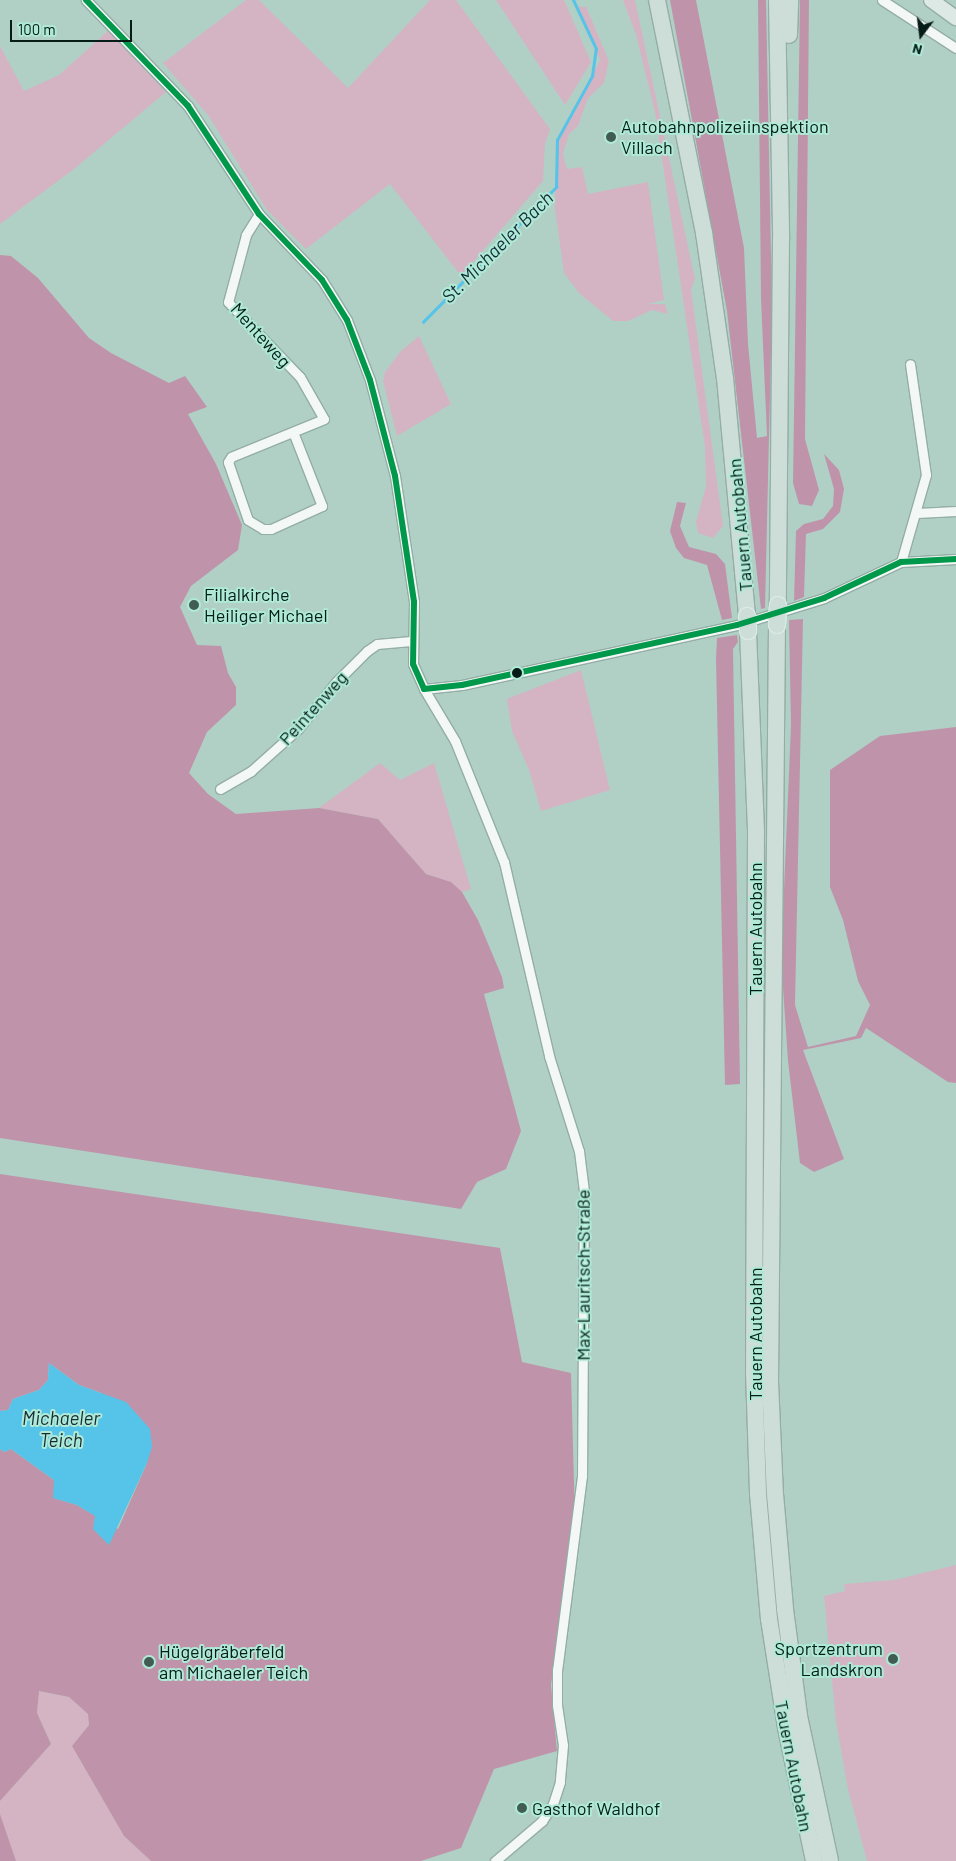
<!DOCTYPE html>
<html>
<head>
<meta charset="utf-8">
<style>
	body { margin:0 }
	#map { position:relative; width:956px; height:1861px; overflow:hidden; background:#b0d0c5; font-family:Barlow,sans-serif }
	div>[style] { position:absolute }
	[style*='--x'] { left:calc(var(--x)*1px); top:calc(var(--y)*1px); width:calc(var(--w)*1px); rotate:calc(var(--a)*1deg) }
	.green>* { inset:0; background:#d4b4c3 }
	.forest>* { inset:0; background:#bf94aa }
	.water>* { inset:0; background:#56c3e9 }
	.stream>* { height:2.5px; margin:-1.25px; padding:0 1.25px; transform-origin:1.25px; border-radius:1.25px; background:#56c3e9 }
	.roads { filter:drop-shadow(1px 0 #94ada5) drop-shadow(-1px 0 #94ada5) drop-shadow(0 1px #94ada5) drop-shadow(0 -1px #94ada5) }
	.minor>* { height:9px; margin:-4.5px; padding:0 4.5px; transform-origin:4.5px; border-radius:4.5px; background:#f3f8f6 }
	.primary>* { height:14px; margin:-7px; padding:0 7px; transform-origin:7px; border-radius:7px; background:#dce9e4 }
	.motorway>* { height:16px; margin:-8px; padding:0 8px; transform-origin:8px; border-radius:8px; background:#cdddd8 }
	.bridges { filter:drop-shadow(1px 0 #dbeae5) drop-shadow(-1px 0 #dbeae5) drop-shadow(0 1px #dbeae5) drop-shadow(0 -1px #dbeae5) }
	.motorway-bridge>* { height:16px; margin:-8px; padding:0 8px; transform-origin:8px; border-radius:8px; background:#cdddd8 }
	.bus-1>* { height:6px; margin:-3px; padding:0 3px; transform-origin:3px; border-radius:3px; background:#00984b }
	.dots>* { width:14px; height:14px; translate:-50% -50%; box-sizing:border-box; border:2px solid #afead7; border-radius:50% }
	span { translate:-50% -50%; white-space:nowrap; text-align:center; line-height:1.15; -webkit-text-stroke:4px #afead7; paint-order:stroke }
	.poi-label { font-size:18px; color:#051d16 }
	.left { translate:0 -50%; text-align:left }
	.right { translate:-100% -50%; text-align:right }
	.street-label { font-size:18px; color:#051d16 }
	.water-label { font-size:19px; color:#162c37; font-style:italic }
	.north { position:absolute; left:896px; top:10px; width:50px; height:50px; -webkit-text-stroke:4px #afead7; paint-order:stroke; rotate:195deg; font-size:14px; font-weight:700; line-height:20px; text-align:center; color:#051d16 }
	.north::after { content:''; display:block; margin:auto; width:18px; height:22px; background:#051d16; clip-path:polygon(50% 0,100% 100%,50% 72%,0 100%) }
	.scale { position:absolute; left:10px; top:20px; width:122px; height:22px; box-sizing:border-box; border:2px solid #051d16; border-top:0; padding-left:6px; font-size:15px; line-height:18px; white-space:nowrap; color:#051d16; -webkit-text-stroke:4px #afead7; paint-order:stroke }
</style>
</head>
<body>
<div id="map">
	<div class="green">
		<div style="clip-path:polygon(246px 0,259px 0,348px 88px,430px 0,456px 0,550px 129px,545px 144px,543px 181px,461px 276px,390px 184px,306px 249px,267px 210px,208px 115px,163px 63px)"></div>
		<div style="clip-path:polygon(496px 0,564px 0,591px 62px,565px 105px)"></div>
		<div style="clip-path:polygon(623px 0,635px 0,695px 279px,691px 289px,723px 526px,713px 538px,698px 533px,696px 522px,706px 486px,705px 447px,655px 112px,636px 35px)"></div>
		<div style="clip-path:polygon(575px 6px,586px 7px,609px 61px,604px 83px,588px 98px,578px 126px,569px 134px,563px 154px,567px 169px,582px 167px,588px 194px,648px 182px,664px 300px,648px 304px,665px 304px,668px 314px,652px 310px,628px 321px,613px 321px,579px 293px,564px 273px,555px 209px,557px 140px,600px 60px)"></div>
		<div style="clip-path:polygon(108px 31px,166px 92px,74px 169px,0 224px,0 46px,24px 91px,59px 75px)"></div>
		<div style="clip-path:polygon(419px 336px,451px 404px,397px 436px,383px 381px,385px 372px,400px 352px)"></div>
		<div style="clip-path:polygon(581px 670px,610px 790px,541px 811px,529px 770px,512px 731px,507px 699px)"></div>
		<div style="clip-path:polygon(380px 763px,400px 780px,434px 763px,471px 889px,462px 892px,451px 882px,426px 874px,378px 819px,319px 808px)"></div>
		<div style="clip-path:polygon(956px 1565px,956px 1861px,867px 1861px,848px 1789px,836px 1722px,824px 1596px,845px 1591px,844px 1584px,894px 1580px)"></div>
		<div style="clip-path:polygon(39px 1691px,69px 1697px,88px 1714px,89px 1725px,72px 1746px,124px 1836px,151px 1861px,16px 1861px,0 1814px,0 1801px,51px 1744px,37px 1713px)"></div>
	</div>
	<div class="forest">
		<div style="clip-path:polygon(670px 0,696px 0,744px 248px,748px 344px,757px 438px,767px 436px,761px 299px,758px 0,766px 0,772px 309px,765px 608px,761px 609px,727px 311px)"></div>
		<div style="clip-path:polygon(800px 0,809px 0,805px 439px,819px 490px,812px 506px,799px 504px,793px 483px)"></div>
		<div style="clip-path:polygon(0 255px,11px 256px,38px 278px,89px 338px,111px 353px,169px 383px,185px 376px,207px 407px,188px 414px,216px 464px,242px 525px,238px 550px,191px 586px,180px 607px,197px 645px,221px 646px,228px 673px,236px 687px,236px 705px,207px 732px,189px 773px,208px 794px,236px 814px,319px 808px,378px 819px,426px 874px,451px 882px,462px 892px,478px 920px,502px 977px,504px 988px,484px 994px,521px 1131px,506px 1169px,477px 1182px,461px 1209px,0 1138px)"></div>
		<div style="clip-path:polygon(824px 454px,839px 470px,844px 489px,840px 512px,823px 529px,806px 534px,804px 597px,794px 601px,796px 531px,804px 524px,823px 519px,833px 506px,834px 489px)"></div>
		<div style="clip-path:polygon(677px 502px,686px 503px,680px 526px,689px 547px,716px 554px,725px 564px,732px 618px,722px 620px,707px 565px,684px 558px,676px 548px,670px 531px)"></div>
		<div style="clip-path:polygon(803px 619px,795px 1005px,808px 1047px,856px 1036px,870px 1005px,858px 981px,843px 920px,830px 887px,830px 770px,880px 736px,956px 727px,956px 1083px,948px 1082px,866px 1028px,861px 1038px,803px 1050px,844px 1159px,814px 1172px,800px 1163px,788px 1061px,781px 959px,791px 726px,789px 620px)"></div>
		<div style="clip-path:polygon(737px 635px,738px 642px,733px 649px,740px 1084px,725px 1085px,716px 659px,717px 638px)"></div>
		<div style="clip-path:polygon(0 1174px,500px 1248px,522px 1362px,571px 1373px,575px 1519px,551px 1685px,557px 1751px,494px 1769px,461px 1848px,421px 1861px,151px 1861px,124px 1836px,72px 1746px,89px 1725px,88px 1714px,69px 1697px,39px 1691px,37px 1713px,51px 1744px,0 1801px,0 1449px,4px 1452px,11px 1449px,54px 1480px,54px 1498px,77px 1505px,118px 1529px,147px 1463px,101px 1393px,79px 1385px,49px 1363px,48px 1380px,39px 1390px,13px 1399px,8px 1410px,0 1411px)"></div>
		<div style="clip-path:polygon(0 1814px,16px 1861px,0 1861px)"></div>
	</div>
	<div class="water">
		<div style="clip-path:polygon(49px 1363px,79px 1385px,126px 1402px,150px 1429px,152px 1447px,147px 1463px,109px 1545px,93px 1529px,95px 1516px,77px 1505px,53px 1498px,54px 1480px,11px 1449px,4px 1452px,0 1449px,0 1411px,8px 1410px,13px 1399px,39px 1390px,48px 1380px)"></div>
	</div>
	<div class="stream">
		<div style="--x:423;--y:322;--w:190;--a:-45.4"></div>
		<div style="--x:556;--y:187;--w:47;--a:-88.8"></div>
		<div style="--x:557;--y:140;--w:73;--a:-61.3"></div>
		<div style="--x:592;--y:76;--w:27;--a:-82"></div>
		<div style="--x:596;--y:49;--w:54;--a:-115.1"></div>
	</div>
	<div class="roads">
		<div class="minor">
			<div style="--x:86;--y:0;--w:147;--a:46.1"></div>
			<div style="--x:188;--y:106;--w:129;--a:56.7"></div>
			<div style="--x:259;--y:214;--w:91;--a:46.3"></div>
			<div style="--x:322;--y:280;--w:47;--a:58"></div>
			<div style="--x:347;--y:320;--w:64;--a:69"></div>
			<div style="--x:370;--y:380;--w:99;--a:75.4"></div>
			<div style="--x:395;--y:476;--w:127;--a:81.4"></div>
			<div style="--x:414;--y:602;--w:62;--a:90.9"></div>
			<div style="--x:413;--y:664;--w:27;--a:66"></div>
			<div style="--x:424;--y:689;--w:38;--a:-6"></div>
			<div style="--x:462;--y:685;--w:281;--a:-12.3"></div>
			<div style="--x:737;--y:625;--w:91;--a:-17.2"></div>
			<div style="--x:824;--y:598;--w:85;--a:-25.1"></div>
			<div style="--x:901;--y:562;--w:55;--a:-3.1"></div>
			<div style="--x:882;--y:0;--w:88;--a:33"></div>
			<div style="--x:259;--y:214;--w:25;--a:122"></div>
			<div style="--x:246;--y:235;--w:69;--a:105"></div>
			<div style="--x:228;--y:302;--w:104;--a:46.2"></div>
			<div style="--x:300;--y:377;--w:48;--a:60.3"></div>
			<div style="--x:324;--y:419;--w:100;--a:157.8"></div>
			<div style="--x:231;--y:457;--w:6;--a:121"></div>
			<div style="--x:228;--y:462;--w:61;--a:71"></div>
			<div style="--x:248;--y:520;--w:17;--a:31"></div>
			<div style="--x:263;--y:529;--w:8;--a:0"></div>
			<div style="--x:271;--y:529;--w:56;--a:-24.3"></div>
			<div style="--x:322;--y:506;--w:79;--a:-111.4"></div>
			<div style="--x:917;--y:513;--w:39;--a:-3"></div>
			<div style="--x:901;--y:562;--w:91;--a:-74"></div>
			<div style="--x:926;--y:475;--w:112;--a:-98.2"></div>
			<div style="--x:424;--y:689;--w:61;--a:59.2"></div>
			<div style="--x:455;--y:741;--w:131;--a:68"></div>
			<div style="--x:504;--y:862;--w:199;--a:76.9"></div>
			<div style="--x:549;--y:1056;--w:100;--a:72.5"></div>
			<div style="--x:579;--y:1151;--w:40;--a:82.9"></div>
			<div style="--x:584;--y:1191;--w:285;--a:90.4"></div>
			<div style="--x:582;--y:1476;--w:196;--a:97.3"></div>
			<div style="--x:557;--y:1670;--w:35;--a:90"></div>
			<div style="--x:557;--y:1705;--w:40;--a:81.5"></div>
			<div style="--x:563;--y:1745;--w:37;--a:95"></div>
			<div style="--x:560;--y:1782;--w:23;--a:108"></div>
			<div style="--x:553;--y:1804;--w:20;--a:123"></div>
			<div style="--x:542;--y:1821;--w:62;--a:139.6"></div>
			<div style="--x:220;--y:789;--w:36;--a:-30"></div>
			<div style="--x:251;--y:771;--w:63;--a:-41.8"></div>
			<div style="--x:298;--y:729;--w:60;--a:-51"></div>
			<div style="--x:336;--y:682;--w:44;--a:-45"></div>
			<div style="--x:367;--y:651;--w:12;--a:-35"></div>
			<div style="--x:377;--y:644;--w:34;--a:-5"></div>
		</div>
		<div class="primary">
			<div style="--x:931;--y:0;--w:31;--a:36"></div>
		</div>
		<div class="motorway">
			<div style="--x:657;--y:0;--w:238;--a:78.6"></div>
			<div style="--x:704;--y:233;--w:147;--a:81.8"></div>
			<div style="--x:725;--y:378;--w:239;--a:84.7"></div>
			<div style="--x:777;--y:0;--w:240;--a:89"></div>
			<div style="--x:781;--y:240;--w:365;--a:90.5"></div>
			<div style="--x:789;--y:35;--w:35;--a:-88"></div>
			<div style="--x:777;--y:625;--w:756;--a:90.53"></div>
			<div style="--x:770;--y:1381;--w:113;--a:87.5"></div>
			<div style="--x:775;--y:1494;--w:115;--a:85"></div>
			<div style="--x:785;--y:1609;--w:108;--a:82.5"></div>
			<div style="--x:799;--y:1716;--w:148;--a:77.9"></div>
			<div style="--x:748;--y:631;--w:202;--a:87.7"></div>
			<div style="--x:756;--y:833;--w:539;--a:90.21"></div>
			<div style="--x:754;--y:1372;--w:122;--a:88.1"></div>
			<div style="--x:758;--y:1494;--w:125;--a:85"></div>
			<div style="--x:769;--y:1619;--w:110;--a:81.1"></div>
			<div style="--x:786;--y:1728;--w:136;--a:78.1"></div>
		</div>
	</div>
	<div class="bridges">
		<div class="motorway-bridge">
			<div style="--x:747;--y:616;--w:15;--a:86"></div>
			<div style="--x:777;--y:625;--w:20;--a:-87"></div>
		</div>
	</div>
	<div class="bus-1">
		<div style="--x:86;--y:0;--w:147;--a:46.1"></div>
		<div style="--x:188;--y:106;--w:129;--a:56.7"></div>
		<div style="--x:259;--y:214;--w:91;--a:46.3"></div>
		<div style="--x:322;--y:280;--w:47;--a:58"></div>
		<div style="--x:347;--y:320;--w:64;--a:69"></div>
		<div style="--x:370;--y:380;--w:99;--a:75.4"></div>
		<div style="--x:395;--y:476;--w:127;--a:81.4"></div>
		<div style="--x:414;--y:602;--w:62;--a:90.9"></div>
		<div style="--x:413;--y:664;--w:27;--a:66"></div>
		<div style="--x:424;--y:689;--w:38;--a:-6"></div>
		<div style="--x:462;--y:685;--w:281;--a:-12.3"></div>
		<div style="--x:737;--y:625;--w:91;--a:-17.2"></div>
		<div style="--x:824;--y:598;--w:85;--a:-25.1"></div>
		<div style="--x:901;--y:562;--w:55;--a:-3.1"></div>
	</div>
	<div class="dots">
		<div style="left:611px;top:137px;background:#415c53"></div>
		<div style="left:194px;top:605px;background:#415c53"></div>
		<div style="left:517px;top:673px;background:#051d16"></div>
		<div style="left:893px;top:1659px;background:#415c53"></div>
		<div style="left:149px;top:1662px;background:#415c53"></div>
		<div style="left:522px;top:1808px;background:#415c53"></div>
	</div>
	<div class="poi-label">
		<span class="left" style="left:621px;top:137px">Autobahnpolizeiinspektion<br>Villach</span>
		<span class="left" style="left:204px;top:605px">Filialkirche<br>Heiliger Michael</span>
		<span class="right" style="left:883px;top:1659px">Sportzentrum<br>Landskron</span>
		<span class="left" style="left:159px;top:1662px">Hügelgräberfeld<br>am Michaeler Teich</span>
		<span class="left" style="left:532px;top:1808px">Gasthof Waldhof</span>
	</div>
	<div class="street-label">
		<span style="left:261px;top:335px;rotate:48deg">Menteweg</span>
		<span style="left:740px;top:525px;rotate:-95deg">Tauern Autobahn</span>
		<span style="left:313px;top:708px;rotate:-48deg">Peintenweg</span>
		<span style="left:755px;top:929px;rotate:-90deg">Tauern Autobahn</span>
		<span style="left:583px;top:1275px;rotate:-90deg">Max-Lauritsch-Straße</span>
		<span style="left:755px;top:1334px;rotate:-90deg">Tauern Autobahn</span>
		<span style="left:794px;top:1766px;rotate:79deg">Tauern Autobahn</span>
	</div>
	<div class="water-label">
		<span style="left:497px;top:247px;rotate:-45deg">St. Michaeler Bach</span>
		<span style="left:61px;top:1429px">Michaeler<br>Teich</span>
	</div>
	<div class="north">N</div>
	<div class="scale">100 m</div>
</div>
</body>
</html>
